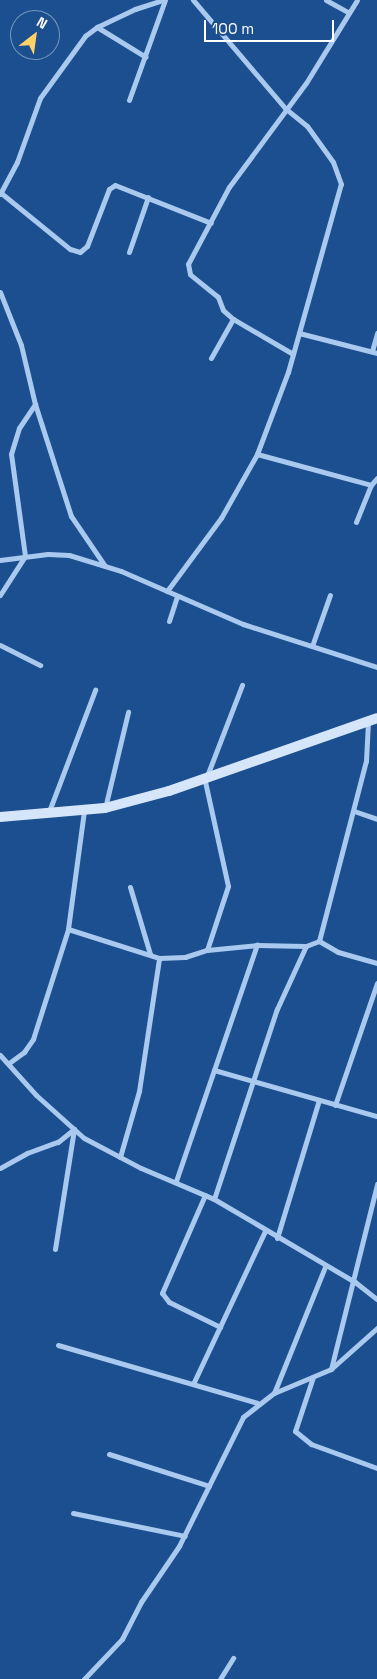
<!DOCTYPE html>
<html>
<head>
<meta charset="utf-8">
<style>
	body { margin:0 }
	#map { position:relative; width:377px; height:1679px; overflow:hidden; background:#1b4f8f; font-family:"Space Grotesk",sans-serif }
	div>[style] { position:absolute }
	[style*='--x'] { left:calc(var(--x)*1px); top:calc(var(--y)*1px); width:calc(var(--w)*1px); rotate:calc(var(--a)*1deg) }
	.minor>* { height:5px; margin:-2.5px; padding:0 2.5px; transform-origin:2.5px; border-radius:2.5px; background:#a9c9ee }
	.secondary>* { height:10px; margin:-5px; padding:0 5px; transform-origin:5px; border-radius:5px; background:#d6e6fa }
	span { translate:-50% -50%; white-space:nowrap; text-align:center; line-height:1.15; -webkit-text-stroke:5px #1b4f8f; paint-order:stroke }
	.north { position:absolute; left:10px; top:10px; width:50px; height:50px; box-sizing:border-box; background:#1b4f8f; border:1px solid #7695bc; border-radius:50%; rotate:30deg; font-size:14px; font-weight:700; line-height:20px; text-align:center; color:#fff }
	.north::after { content:''; display:block; margin:auto; width:18px; height:22px; background:#ffd166; clip-path:polygon(50% 0,100% 100%,50% 72%,0 100%) }
	.scale { position:absolute; left:204px; top:20px; width:130px; height:22px; box-sizing:border-box; border:2px solid #fff; border-top:0; padding-left:6px; font-size:15px; line-height:18px; white-space:nowrap; color:#fff; -webkit-text-stroke:4px #1b4f8f; paint-order:stroke }
</style>
</head>
<body>
<div id="map">
	<div class="minor">
		<div style="--x:326;--y:0;--w:25;--a:29"></div>
		<div style="--x:97;--y:27;--w:57;--a:31.5"></div>
		<div style="--x:129;--y:100;--w:106;--a:-70.2"></div>
		<div style="--x:1;--y:193;--w:89;--a:39.1"></div>
		<div style="--x:70;--y:249;--w:10;--a:17"></div>
		<div style="--x:80;--y:252;--w:9;--a:-41"></div>
		<div style="--x:87;--y:246;--w:61;--a:-68.9"></div>
		<div style="--x:109;--y:189;--w:7;--a:-34"></div>
		<div style="--x:115;--y:185;--w:103;--a:21.6"></div>
		<div style="--x:0;--y:194;--w:36;--a:-62"></div>
		<div style="--x:17;--y:162;--w:68;--a:-70.2"></div>
		<div style="--x:40;--y:98;--w:77;--a:-54"></div>
		<div style="--x:85;--y:36;--w:15;--a:-37"></div>
		<div style="--x:97;--y:27;--w:42;--a:-25.3"></div>
		<div style="--x:135;--y:9;--w:28;--a:-18"></div>
		<div style="--x:129;--y:252;--w:58;--a:-70.9"></div>
		<div style="--x:0;--y:292;--w:57;--a:68.4"></div>
		<div style="--x:21;--y:345;--w:61;--a:76.7"></div>
		<div style="--x:35;--y:404;--w:118;--a:72.2"></div>
		<div style="--x:71;--y:516;--w:60;--a:55.8"></div>
		<div style="--x:299;--y:333;--w:81;--a:14.4"></div>
		<div style="--x:372;--y:351;--w:19;--a:-74"></div>
		<div style="--x:293;--y:354;--w:69;--a:-149.7"></div>
		<div style="--x:233;--y:319;--w:13;--a:-138"></div>
		<div style="--x:223;--y:310;--w:14;--a:-111"></div>
		<div style="--x:218;--y:297;--w:36;--a:-141"></div>
		<div style="--x:190;--y:274;--w:10;--a:-101"></div>
		<div style="--x:188;--y:264;--w:87;--a:-62"></div>
		<div style="--x:229;--y:187;--w:129;--a:-53.5"></div>
		<div style="--x:306;--y:83;--w:97;--a:-58.4"></div>
		<div style="--x:211;--y:358;--w:45;--a:-60.6"></div>
		<div style="--x:257;--y:454;--w:118;--a:15.2"></div>
		<div style="--x:371;--y:485;--w:9;--a:-49"></div>
		<div style="--x:356;--y:522;--w:40;--a:-68"></div>
		<div style="--x:0;--y:560;--w:48;--a:-7.1"></div>
		<div style="--x:48;--y:554;--w:21;--a:3"></div>
		<div style="--x:69;--y:555;--w:54;--a:17.1"></div>
		<div style="--x:121;--y:571;--w:133;--a:23.5"></div>
		<div style="--x:243;--y:624;--w:141;--a:17.8"></div>
		<div style="--x:167;--y:591;--w:91;--a:-53.5"></div>
		<div style="--x:221;--y:518;--w:73;--a:-60.6"></div>
		<div style="--x:257;--y:454;--w:88;--a:-69.3"></div>
		<div style="--x:288;--y:372;--w:195;--a:-74.3"></div>
		<div style="--x:341;--y:184;--w:23;--a:-110"></div>
		<div style="--x:333;--y:162;--w:44;--a:-125.8"></div>
		<div style="--x:307;--y:126;--w:28;--a:-141"></div>
		<div style="--x:285;--y:108;--w:142;--a:-130.4"></div>
		<div style="--x:0;--y:595;--w:46;--a:-57.3"></div>
		<div style="--x:25;--y:556;--w:103;--a:-97.8"></div>
		<div style="--x:11;--y:454;--w:27;--a:-73"></div>
		<div style="--x:19;--y:428;--w:29;--a:-56"></div>
		<div style="--x:169;--y:621;--w:26;--a:-72"></div>
		<div style="--x:0;--y:645;--w:45;--a:26.6"></div>
		<div style="--x:312;--y:646;--w:54;--a:-70.6"></div>
		<div style="--x:105;--y:808;--w:99;--a:-76.5"></div>
		<div style="--x:354;--y:811;--w:24;--a:19"></div>
		<div style="--x:48;--y:814;--w:133;--a:-69.2"></div>
		<div style="--x:130;--y:887;--w:70;--a:73.4"></div>
		<div style="--x:68;--y:929;--w:96;--a:17.7"></div>
		<div style="--x:159;--y:958;--w:26;--a:-2"></div>
		<div style="--x:185;--y:957;--w:23;--a:-18"></div>
		<div style="--x:207;--y:950;--w:50;--a:-5.7"></div>
		<div style="--x:257;--y:945;--w:49;--a:1.2"></div>
		<div style="--x:306;--y:946;--w:14;--a:-21"></div>
		<div style="--x:319;--y:941;--w:22;--a:30"></div>
		<div style="--x:338;--y:952;--w:41;--a:15.8"></div>
		<div style="--x:319;--y:941;--w:186;--a:-75.4"></div>
		<div style="--x:366;--y:761;--w:40;--a:-87.1"></div>
		<div style="--x:207;--y:950;--w:67;--a:-71.8"></div>
		<div style="--x:228;--y:886;--w:107;--a:-102.4"></div>
		<div style="--x:205;--y:781;--w:103;--a:-68.9"></div>
		<div style="--x:0;--y:1055;--w:54;--a:48"></div>
		<div style="--x:36;--y:1095;--w:64;--a:41.9"></div>
		<div style="--x:84;--y:1138;--w:64;--a:27.8"></div>
		<div style="--x:141;--y:1168;--w:79;--a:23"></div>
		<div style="--x:214;--y:1199;--w:164;--a:30.5"></div>
		<div style="--x:355;--y:1282;--w:28;--a:38"></div>
		<div style="--x:9;--y:1063;--w:19;--a:-36"></div>
		<div style="--x:24;--y:1052;--w:16;--a:-55"></div>
		<div style="--x:33;--y:1039;--w:115;--a:-72.3"></div>
		<div style="--x:68;--y:929;--w:120;--a:-82.3"></div>
		<div style="--x:214;--y:1070;--w:169;--a:15.8"></div>
		<div style="--x:335;--y:1105;--w:129;--a:-71"></div>
		<div style="--x:120;--y:1157;--w:69;--a:-73.9"></div>
		<div style="--x:139;--y:1091;--w:134;--a:-81.4"></div>
		<div style="--x:0;--y:1168;--w:31;--a:-29"></div>
		<div style="--x:27;--y:1153;--w:33;--a:-20"></div>
		<div style="--x:58;--y:1142;--w:21;--a:-39"></div>
		<div style="--x:176;--y:1181;--w:250;--a:-71.1"></div>
		<div style="--x:205;--y:1195;--w:107;--a:113.7"></div>
		<div style="--x:162;--y:1293;--w:11;--a:52"></div>
		<div style="--x:169;--y:1302;--w:57;--a:26.1"></div>
		<div style="--x:214;--y:1199;--w:200;--a:-71.7"></div>
		<div style="--x:277;--y:1009;--w:69;--a:-65.3"></div>
		<div style="--x:277;--y:1238;--w:144;--a:-73.1"></div>
		<div style="--x:55;--y:1249;--w:121;--a:-81"></div>
		<div style="--x:58;--y:1345;--w:207;--a:16.2"></div>
		<div style="--x:331;--y:1369;--w:191;--a:-76"></div>
		<div style="--x:313;--y:1377;--w:57;--a:108.4"></div>
		<div style="--x:295;--y:1431;--w:21;--a:39"></div>
		<div style="--x:311;--y:1444;--w:70;--a:20"></div>
		<div style="--x:193;--y:1384;--w:169;--a:-64.8"></div>
		<div style="--x:274;--y:1393;--w:136;--a:-68"></div>
		<div style="--x:109;--y:1454;--w:105;--a:17.7"></div>
		<div style="--x:73;--y:1513;--w:114;--a:11.6"></div>
		<div style="--x:84;--y:1679;--w:55;--a:-46.5"></div>
		<div style="--x:122;--y:1639;--w:42;--a:-62.8"></div>
		<div style="--x:141;--y:1602;--w:68;--a:-55.8"></div>
		<div style="--x:179;--y:1546;--w:144;--a:-63.6"></div>
		<div style="--x:243;--y:1417;--w:39;--a:-38"></div>
		<div style="--x:274;--y:1393;--w:62;--a:-22.8"></div>
		<div style="--x:331;--y:1369;--w:62;--a:-41.7"></div>
		<div style="--x:220;--y:1679;--w:25;--a:-58"></div>
	</div>
	<div class="secondary">
		<div style="--x:0;--y:817;--w:105;--a:-4.9"></div>
		<div style="--x:105;--y:808;--w:66;--a:-14.9"></div>
		<div style="--x:169;--y:791;--w:220;--a:-19.3"></div>
	</div>
	<div class="north">N</div>
	<div class="scale">100 m</div>
</div>
</body>
</html>
